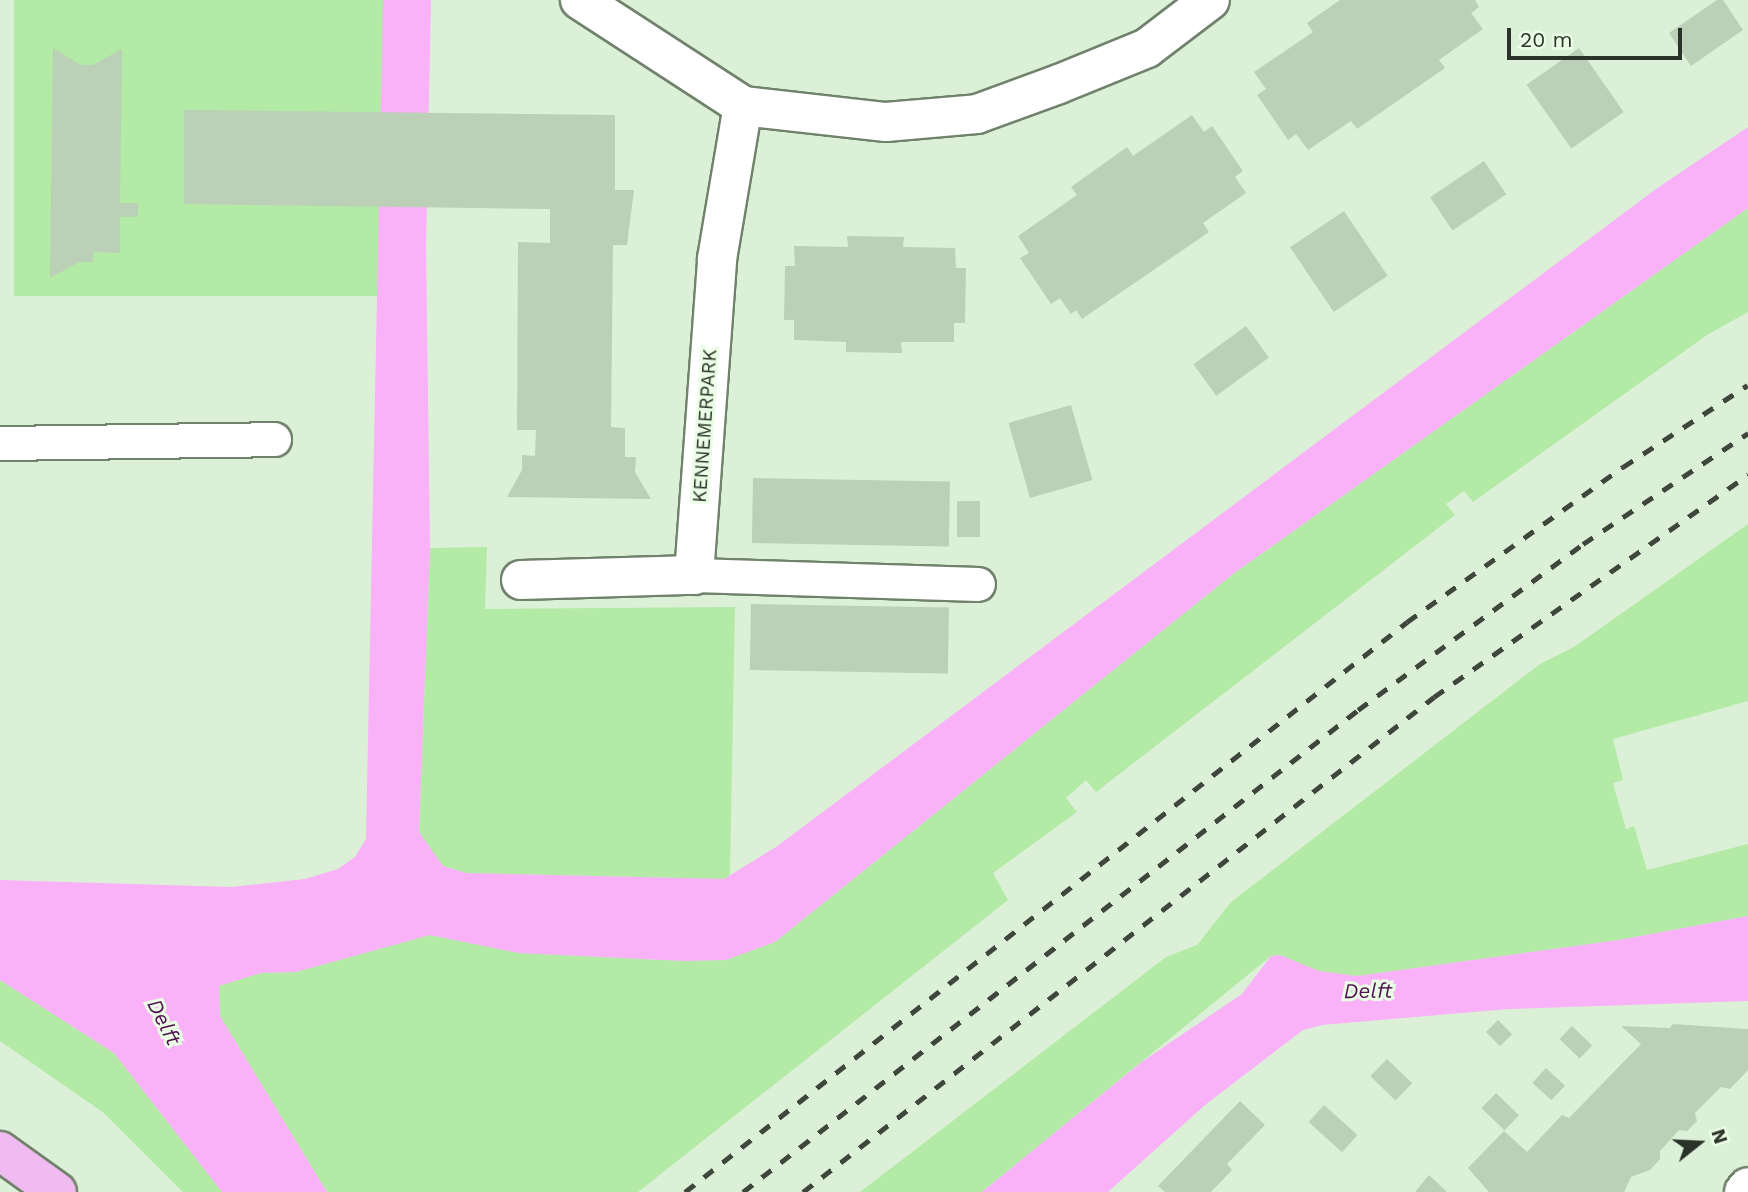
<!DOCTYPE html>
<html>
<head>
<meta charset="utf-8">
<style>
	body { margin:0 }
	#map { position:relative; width:1748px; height:1192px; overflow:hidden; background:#dcf0d8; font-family:"Work Sans",sans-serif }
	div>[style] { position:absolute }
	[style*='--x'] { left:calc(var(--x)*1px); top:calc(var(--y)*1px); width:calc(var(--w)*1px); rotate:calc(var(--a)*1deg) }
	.green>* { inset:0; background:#b3eaa6; transform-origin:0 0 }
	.water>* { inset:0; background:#f9b1f8 }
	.building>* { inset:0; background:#bccfb7; transform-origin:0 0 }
	.roads { filter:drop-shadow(2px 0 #70826c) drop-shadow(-2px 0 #70826c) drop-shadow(0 2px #70826c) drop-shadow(0 -2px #70826c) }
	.service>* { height:33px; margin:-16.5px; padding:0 16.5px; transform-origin:16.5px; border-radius:16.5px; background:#fff }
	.minor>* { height:38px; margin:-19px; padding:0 19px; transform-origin:19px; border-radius:19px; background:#fff }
	.primary>* { height:38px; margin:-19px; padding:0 19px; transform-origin:19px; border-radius:19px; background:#f0bbf0 }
	.rail>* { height:5px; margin-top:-2.5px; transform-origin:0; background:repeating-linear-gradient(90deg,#3f473d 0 12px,transparent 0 24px) }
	span { translate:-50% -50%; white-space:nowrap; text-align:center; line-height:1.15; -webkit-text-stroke:6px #eafde5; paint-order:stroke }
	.street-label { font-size:19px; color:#2b3229 }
	.water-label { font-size:21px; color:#501151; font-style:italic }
	.north { position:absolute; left:1664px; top:1108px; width:70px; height:70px; -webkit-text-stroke:5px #eafde5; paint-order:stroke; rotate:72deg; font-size:19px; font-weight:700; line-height:28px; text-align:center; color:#2b3229 }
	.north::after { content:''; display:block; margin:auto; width:24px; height:32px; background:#2b3229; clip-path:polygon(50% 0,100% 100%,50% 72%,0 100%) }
	.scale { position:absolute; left:1507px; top:28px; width:175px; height:32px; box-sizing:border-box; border:4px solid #2b3229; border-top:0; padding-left:9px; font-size:21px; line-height:24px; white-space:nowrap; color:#2b3229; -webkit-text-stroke:5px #eafde5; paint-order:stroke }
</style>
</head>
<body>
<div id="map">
	<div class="green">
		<div style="left:14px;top:0;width:369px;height:296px"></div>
		<div style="clip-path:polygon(1748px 208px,1748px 312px,1707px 335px,1473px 502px,1464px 491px,1446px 504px,1455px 515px,1096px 792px,1086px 780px,1066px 798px,1077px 812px,993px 873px,1008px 900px,638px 1192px,327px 1192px,220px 1016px,218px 986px,261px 973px,296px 972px,430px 935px,520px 953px,684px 961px,726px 960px,775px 942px,1233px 574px)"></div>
		<div style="clip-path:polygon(1748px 524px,1748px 701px,1613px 739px,1623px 780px,1613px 783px,1626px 829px,1634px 826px,1647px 870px,1748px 844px,1748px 916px,1619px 940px,1357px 976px,1318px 971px,1280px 955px,1271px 956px,982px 1192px,860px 1192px,1166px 957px,1197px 945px,1231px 902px,1540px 664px,1574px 647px)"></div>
		<div style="clip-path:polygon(487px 547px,485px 609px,735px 607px,730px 875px,724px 879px,466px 873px,443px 866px,430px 851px,419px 832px,430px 548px)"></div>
		<div style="clip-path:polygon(0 980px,114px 1053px,222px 1192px,183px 1192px,104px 1113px,0 1041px)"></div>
	</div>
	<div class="water">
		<div style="clip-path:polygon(383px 0,431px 0,426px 245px,430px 548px,419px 832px,443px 866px,466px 873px,724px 879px,776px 847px,1656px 189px,1748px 127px,1748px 208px,1233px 574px,775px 942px,726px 960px,684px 961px,519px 953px,430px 935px,296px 972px,261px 973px,219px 986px,220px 1016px,327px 1192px,222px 1192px,114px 1053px,0 980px,0 880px,231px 887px,305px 879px,338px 869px,355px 857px,366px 839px)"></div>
		<div style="clip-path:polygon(1748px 916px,1748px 1001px,1508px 1009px,1322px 1025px,1303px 1030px,1205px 1105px,1108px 1192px,982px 1192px,1143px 1061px,1242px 994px,1271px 956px,1280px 955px,1319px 971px,1357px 976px,1619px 940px)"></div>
	</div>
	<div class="building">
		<div style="clip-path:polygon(1340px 0,1475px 0,1479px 7px,1471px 13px,1483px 29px,1439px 60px,1445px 68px,1357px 129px,1351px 121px,1308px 150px,1296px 134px,1288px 140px,1257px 95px,1266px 89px,1254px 72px,1313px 32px,1307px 23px)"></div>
		<div style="clip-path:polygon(1717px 0,1723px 0,1743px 30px,1691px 66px,1669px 33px)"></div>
		<div style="clip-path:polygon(53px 48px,81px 65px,93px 65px,122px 49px,120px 203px,138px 203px,138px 217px,120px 217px,120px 253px,93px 252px,93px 262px,79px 262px,50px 278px)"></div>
		<div style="left:1579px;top:48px;width:78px;height:64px;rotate:55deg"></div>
		<div style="clip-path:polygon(184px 110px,615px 115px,615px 190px,634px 190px,627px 245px,613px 245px,611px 427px,625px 428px,625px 457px,636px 457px,635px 472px,651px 499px,507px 497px,522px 470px,522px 455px,535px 456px,536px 430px,517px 430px,518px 242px,550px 243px,550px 209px,184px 204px)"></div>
		<div style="clip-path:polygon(1192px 115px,1204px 132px,1212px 126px,1243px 171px,1235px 177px,1246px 193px,1203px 223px,1209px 232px,1082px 319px,1076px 310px,1071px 314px,1060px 298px,1051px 304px,1020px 258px,1029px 253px,1018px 236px,1077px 195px,1071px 187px,1127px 147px,1133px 156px)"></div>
		<div style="left:1484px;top:161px;width:40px;height:65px;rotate:56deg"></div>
		<div style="left:1344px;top:211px;width:78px;height:65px;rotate:56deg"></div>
		<div style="clip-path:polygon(847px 236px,904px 237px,903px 247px,955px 248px,956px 268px,966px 268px,965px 323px,954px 323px,954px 342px,901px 342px,902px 353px,846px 352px,846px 342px,794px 340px,794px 320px,784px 320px,785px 266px,795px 266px,794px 246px,848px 247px)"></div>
		<div style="left:1246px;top:326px;width:39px;height:65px;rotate:54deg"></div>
		<div style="left:1071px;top:405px;width:78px;height:65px;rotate:74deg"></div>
		<div style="left:753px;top:478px;width:197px;height:65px;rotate:1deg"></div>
		<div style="left:957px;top:501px;width:23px;height:36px"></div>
		<div style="left:751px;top:604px;width:198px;height:66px;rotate:1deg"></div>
		<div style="left:1498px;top:1020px;width:20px;height:17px;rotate:45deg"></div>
		<div style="clip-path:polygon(1673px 1024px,1748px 1029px,1748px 1070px,1730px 1089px,1721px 1087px,1695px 1113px,1697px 1121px,1687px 1131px,1679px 1130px,1660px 1151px,1660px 1159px,1650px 1170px,1631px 1177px,1624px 1192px,1489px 1192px,1468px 1168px,1504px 1131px,1527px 1152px,1562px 1115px,1569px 1118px,1641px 1044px,1621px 1026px,1670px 1028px)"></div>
		<div style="left:1572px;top:1026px;width:28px;height:18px;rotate:44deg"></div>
		<div style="left:1387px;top:1059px;width:35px;height:24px;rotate:44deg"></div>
		<div style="left:1546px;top:1068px;width:26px;height:20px;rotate:43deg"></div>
		<div style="left:1496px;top:1093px;width:32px;height:21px;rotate:44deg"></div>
		<div style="clip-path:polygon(1240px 1101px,1265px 1125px,1227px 1164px,1232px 1170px,1211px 1192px,1165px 1192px,1158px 1186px)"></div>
		<div style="left:1324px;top:1105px;width:45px;height:23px;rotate:42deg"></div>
		<div style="clip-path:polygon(1429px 1175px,1447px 1192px,1415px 1192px)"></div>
	</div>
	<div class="roads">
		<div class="service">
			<div style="--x:0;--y:443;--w:274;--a:-0.8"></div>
			<div style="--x:694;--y:575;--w:284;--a:1.8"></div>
		</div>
		<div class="minor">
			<div style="--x:580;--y:0;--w:194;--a:33"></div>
			<div style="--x:743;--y:106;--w:144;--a:6.4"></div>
			<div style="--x:886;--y:122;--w:91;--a:-5"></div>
			<div style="--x:977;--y:114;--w:87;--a:-20.1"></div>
			<div style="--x:1059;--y:84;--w:95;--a:-22.2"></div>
			<div style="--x:1147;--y:48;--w:79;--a:-37.3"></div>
			<div style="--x:521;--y:580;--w:173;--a:-1.7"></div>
			<div style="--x:694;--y:575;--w:317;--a:-85.8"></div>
			<div style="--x:717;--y:259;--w:155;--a:-80.4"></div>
			<div style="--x:1744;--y:1192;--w:6;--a:-51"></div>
		</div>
		<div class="primary">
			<div style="--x:0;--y:1151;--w:70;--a:35.7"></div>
		</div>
	</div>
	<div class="rail">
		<div style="--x:685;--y:1192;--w:920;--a:-38.29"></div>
		<div style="--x:1407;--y:622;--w:266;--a:-35.7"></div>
		<div style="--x:1623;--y:467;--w:149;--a:-33.3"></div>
		<div style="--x:743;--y:1192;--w:781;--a:-38.09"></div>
		<div style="--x:1358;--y:710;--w:280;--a:-36.4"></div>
		<div style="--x:1583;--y:544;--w:199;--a:-33.9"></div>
		<div style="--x:803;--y:1192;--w:802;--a:-38.11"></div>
		<div style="--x:1434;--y:697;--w:385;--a:-35.3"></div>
	</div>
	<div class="street-label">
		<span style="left:705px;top:426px;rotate:-86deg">KENNEMERPARK</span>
	</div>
	<div class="water-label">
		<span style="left:1368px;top:991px;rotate:-1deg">Delft</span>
		<span style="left:164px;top:1022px;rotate:63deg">Delft</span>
	</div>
	<div class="north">N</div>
	<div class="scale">20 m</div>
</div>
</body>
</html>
